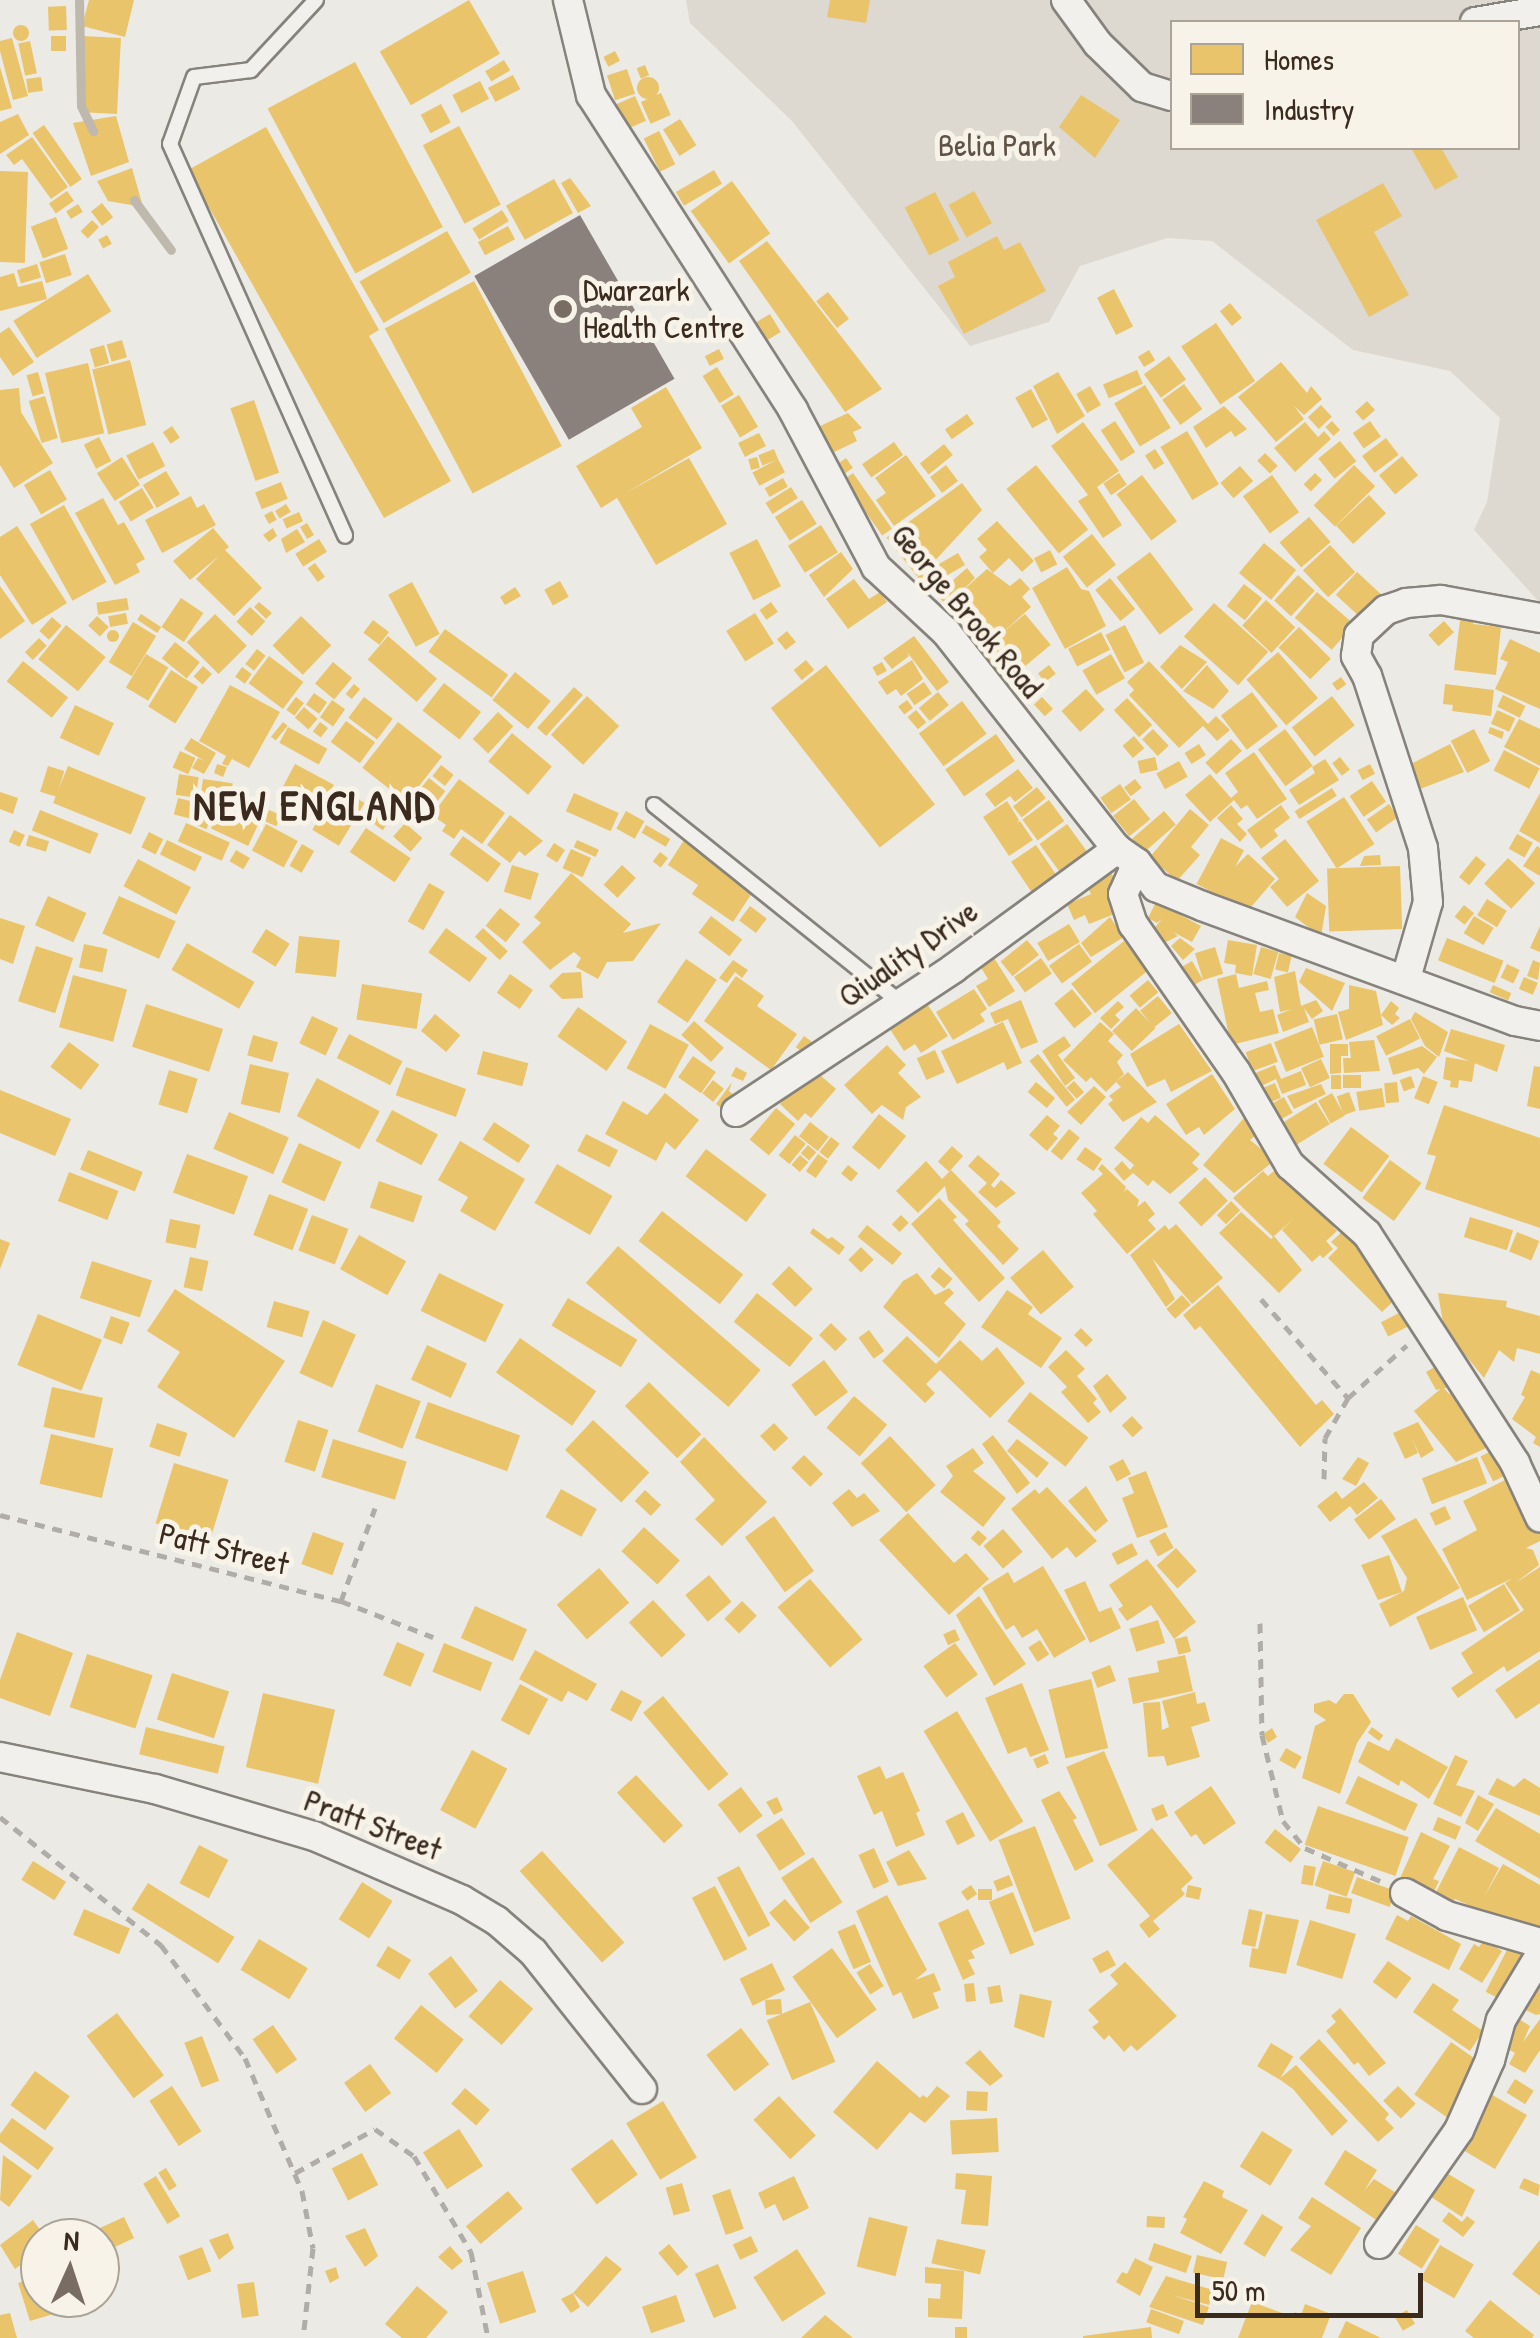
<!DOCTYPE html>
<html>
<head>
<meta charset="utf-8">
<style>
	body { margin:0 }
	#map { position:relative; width:1540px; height:2338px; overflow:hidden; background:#eceae4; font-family:"Patrick Hand",sans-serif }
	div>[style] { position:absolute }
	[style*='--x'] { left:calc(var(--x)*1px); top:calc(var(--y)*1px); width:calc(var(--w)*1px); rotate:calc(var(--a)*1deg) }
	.green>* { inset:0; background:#ddd9d0 }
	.homes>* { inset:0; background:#e9c46a; transform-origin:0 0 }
	.round { border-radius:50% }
	.industry>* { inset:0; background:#8a817c; transform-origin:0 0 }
	.stream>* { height:9px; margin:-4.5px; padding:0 4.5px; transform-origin:4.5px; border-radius:4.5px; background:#beb8ad }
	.path>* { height:5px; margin-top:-2.5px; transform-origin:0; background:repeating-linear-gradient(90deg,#b0ada8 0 10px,transparent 0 18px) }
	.roads { filter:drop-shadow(2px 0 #86827c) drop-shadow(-2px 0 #86827c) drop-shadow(0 2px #86827c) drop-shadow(0 -2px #86827c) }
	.service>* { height:14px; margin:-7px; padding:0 7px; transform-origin:7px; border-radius:7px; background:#f1f0ec }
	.minor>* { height:28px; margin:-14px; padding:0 14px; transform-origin:14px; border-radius:14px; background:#f1f0ec }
	.dots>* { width:28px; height:28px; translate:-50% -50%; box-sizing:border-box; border:5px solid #f7f3e8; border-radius:50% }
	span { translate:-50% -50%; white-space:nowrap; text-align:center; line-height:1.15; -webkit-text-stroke:10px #f7f3e8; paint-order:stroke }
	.park-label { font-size:32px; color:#605246 }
	.poi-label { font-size:32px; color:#3b2a1e }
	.left { translate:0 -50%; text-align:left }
	.street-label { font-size:32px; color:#3b2a1e }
	.district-label { font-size:42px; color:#3b2a1e; font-weight:700; letter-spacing:2.5px }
	.legend { position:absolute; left:1170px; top:20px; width:350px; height:130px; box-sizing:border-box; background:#f7f3e8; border:2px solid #aca397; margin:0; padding:12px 18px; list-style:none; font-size:30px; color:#3b2a1e }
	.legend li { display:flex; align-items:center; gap:20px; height:50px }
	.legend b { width:50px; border:2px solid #aca397 }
	.north { position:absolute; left:20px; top:2218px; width:100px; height:100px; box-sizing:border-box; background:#f7f3e8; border:2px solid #aca397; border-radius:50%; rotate:3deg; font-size:28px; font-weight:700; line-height:40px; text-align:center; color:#3b2a1e }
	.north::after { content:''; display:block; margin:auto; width:35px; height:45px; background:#796d63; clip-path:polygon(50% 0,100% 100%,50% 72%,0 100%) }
	.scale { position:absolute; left:1195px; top:2273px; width:228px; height:45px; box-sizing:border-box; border:5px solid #3b2a1e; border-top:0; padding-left:12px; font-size:30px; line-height:35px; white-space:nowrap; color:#3b2a1e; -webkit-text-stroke:8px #f7f3e8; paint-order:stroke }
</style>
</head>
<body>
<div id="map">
	<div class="green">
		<div style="clip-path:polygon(evenodd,686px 0,1540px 0,1540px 603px,1474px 530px,1487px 502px,1500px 418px,1450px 371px,1353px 350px,1212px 241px,1167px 238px,1080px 266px,1049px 322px,970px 346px,792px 121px,690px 23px,686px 0,1172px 22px,1518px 22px,1518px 148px,1172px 148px,1172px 22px)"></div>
	</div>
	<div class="homes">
		<div style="clip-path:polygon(89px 0,134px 0,125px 37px,82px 26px)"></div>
		<div style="left:469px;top:0;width:62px;height:103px;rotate:60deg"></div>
		<div style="clip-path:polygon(830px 0,870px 0,866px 23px,827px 17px)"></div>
		<div style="left:66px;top:6px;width:24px;height:18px;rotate:88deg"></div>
		<div class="round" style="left:13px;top:25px;width:16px;height:16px"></div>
		<div style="left:51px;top:36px;width:15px;height:15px"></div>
		<div style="left:83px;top:36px;width:38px;height:76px;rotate:3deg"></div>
		<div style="clip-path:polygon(12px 38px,28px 96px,13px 100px,0 51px,0 41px)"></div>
		<div style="left:30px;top:41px;width:33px;height:12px;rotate:78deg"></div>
		<div style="left:615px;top:51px;width:11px;height:13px;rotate:63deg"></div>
		<div style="left:504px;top:60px;width:12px;height:22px;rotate:59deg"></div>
		<div style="left:355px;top:62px;width:187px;height:99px;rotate:62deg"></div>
		<div style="left:645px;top:65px;width:11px;height:9px;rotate:68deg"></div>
		<div style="clip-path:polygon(0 67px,12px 108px,0 111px)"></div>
		<div style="left:627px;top:69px;width:26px;height:21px;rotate:72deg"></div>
		<div style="left:513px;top:75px;width:16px;height:28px;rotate:63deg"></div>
		<div style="left:41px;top:77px;width:14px;height:15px;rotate:82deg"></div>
		<div class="round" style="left:637px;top:77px;width:22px;height:22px"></div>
		<div style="left:480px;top:81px;width:20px;height:31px;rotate:63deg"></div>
		<div style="left:661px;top:93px;width:24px;height:22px;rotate:66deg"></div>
		<div style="clip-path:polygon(1081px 95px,1120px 120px,1095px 158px,1059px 127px)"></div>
		<div style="left:635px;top:96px;width:27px;height:21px;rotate:66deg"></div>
		<div style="left:441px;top:104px;width:21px;height:23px;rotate:62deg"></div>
		<div style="clip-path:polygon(18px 114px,29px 135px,0 154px,0 122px)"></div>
		<div style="clip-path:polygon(116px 116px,129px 162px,91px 176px,73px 123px)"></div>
		<div style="left:680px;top:119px;width:31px;height:20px;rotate:58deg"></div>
		<div style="left:44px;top:125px;width:66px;height:14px;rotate:55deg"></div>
		<div style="left:459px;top:126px;width:89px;height:41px;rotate:62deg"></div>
		<div style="clip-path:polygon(266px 127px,379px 330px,369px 336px,451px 481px,384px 518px,188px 170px)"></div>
		<div style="left:659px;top:131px;width:37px;height:17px;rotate:64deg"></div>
		<div style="clip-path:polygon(32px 137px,68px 187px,51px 199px,22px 159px,14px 165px,6px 155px)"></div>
		<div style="clip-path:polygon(1411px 148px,1441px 148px,1458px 177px,1435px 190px)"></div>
		<div style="clip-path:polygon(132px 168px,143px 207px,108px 201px,97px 181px)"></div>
		<div style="left:714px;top:170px;width:16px;height:44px;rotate:60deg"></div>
		<div style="left:0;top:171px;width:28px;height:91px;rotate:2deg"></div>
		<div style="clip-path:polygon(570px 178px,591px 206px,578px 213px,561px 183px)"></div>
		<div style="left:554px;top:179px;width:39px;height:55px;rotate:61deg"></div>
		<div style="left:732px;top:181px;width:65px;height:51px;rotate:54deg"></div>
		<div style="clip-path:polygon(1383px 183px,1402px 216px,1374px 232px,1409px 295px,1369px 317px,1316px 220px)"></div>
		<div style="left:67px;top:191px;width:12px;height:22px;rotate:55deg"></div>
		<div style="left:974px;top:191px;width:37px;height:29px;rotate:61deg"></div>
		<div style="left:935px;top:192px;width:54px;height:34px;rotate:63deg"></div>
		<div style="left:102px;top:203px;width:18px;height:14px;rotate:52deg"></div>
		<div style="left:78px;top:204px;width:9px;height:14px;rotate:58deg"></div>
		<div style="left:502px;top:210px;width:13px;height:35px;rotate:58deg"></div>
		<div style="left:56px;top:217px;width:34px;height:27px;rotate:69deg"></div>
		<div style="left:92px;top:220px;width:10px;height:16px;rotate:45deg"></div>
		<div style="left:508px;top:226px;width:15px;height:34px;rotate:62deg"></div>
		<div style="left:447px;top:231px;width:48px;height:101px;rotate:60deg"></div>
		<div style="left:107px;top:235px;width:10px;height:10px;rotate:61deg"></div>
		<div style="clip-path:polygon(997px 236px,1004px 250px,1020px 242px,1046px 291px,964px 334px,938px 286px,955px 277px,948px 262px)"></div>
		<div style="clip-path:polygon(767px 241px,882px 389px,845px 412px,739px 261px)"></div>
		<div style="left:65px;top:254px;width:22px;height:27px;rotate:72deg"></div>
		<div style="left:37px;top:264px;width:14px;height:21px;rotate:73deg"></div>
		<div style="clip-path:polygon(14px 273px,18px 287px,42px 281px,47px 299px,0 311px,0 277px)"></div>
		<div style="left:88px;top:274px;width:44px;height:88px;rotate:58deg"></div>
		<div style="left:474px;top:281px;width:187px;height:101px;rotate:62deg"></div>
		<div style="left:1114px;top:289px;width:42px;height:19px;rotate:63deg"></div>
		<div style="left:828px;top:292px;width:34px;height:15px;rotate:52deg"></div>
		<div style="left:1230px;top:303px;width:19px;height:13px;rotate:51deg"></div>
		<div style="left:770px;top:314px;width:21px;height:20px;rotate:59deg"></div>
		<div style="left:1216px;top:323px;width:70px;height:42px;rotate:56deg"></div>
		<div style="clip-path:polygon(9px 327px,34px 362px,13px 376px,0 357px,0 333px)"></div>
		<div style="left:122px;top:340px;width:18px;height:16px;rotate:74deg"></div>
		<div style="left:104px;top:345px;width:19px;height:15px;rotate:74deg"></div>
		<div style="left:719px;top:349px;width:11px;height:16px;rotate:63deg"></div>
		<div style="left:1149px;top:350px;width:12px;height:13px;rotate:59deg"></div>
		<div style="left:1169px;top:356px;width:29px;height:31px;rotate:54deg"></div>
		<div style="left:130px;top:360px;width:67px;height:39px;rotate:76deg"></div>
		<div style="clip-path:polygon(1281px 362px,1307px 393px,1311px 386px,1322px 399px,1304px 415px,1294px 406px,1304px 419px,1276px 442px,1238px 397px)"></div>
		<div style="left:88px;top:363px;width:72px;height:44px;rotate:77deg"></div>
		<div style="left:717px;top:367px;width:32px;height:17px;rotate:58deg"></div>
		<div style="left:1137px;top:370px;width:15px;height:37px;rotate:67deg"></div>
		<div style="left:38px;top:372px;width:22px;height:12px;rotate:74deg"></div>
		<div style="clip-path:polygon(1058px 372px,1085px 416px,1057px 434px,1033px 386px)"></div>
		<div style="left:1184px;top:384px;width:31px;height:27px;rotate:54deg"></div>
		<div style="left:1145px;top:385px;width:50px;height:36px;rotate:59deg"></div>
		<div style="left:1090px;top:386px;width:22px;height:16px;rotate:60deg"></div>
		<div style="clip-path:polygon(666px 387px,702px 448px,624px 494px,689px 458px,727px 524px,656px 565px,617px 498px,601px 508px,576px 466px,642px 427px,631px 408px)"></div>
		<div style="clip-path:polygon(19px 388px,21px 412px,53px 463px,14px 488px,0 465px,0 390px)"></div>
		<div style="left:1031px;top:389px;width:35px;height:18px;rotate:61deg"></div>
		<div style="left:739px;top:395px;width:37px;height:21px;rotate:59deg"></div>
		<div style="left:45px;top:396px;width:44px;height:17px;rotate:73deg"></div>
		<div style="left:254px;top:400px;width:77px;height:25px;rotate:71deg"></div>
		<div style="left:1367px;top:401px;width:12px;height:16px;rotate:48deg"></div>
		<div style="left:1321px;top:405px;width:16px;height:18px;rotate:47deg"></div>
		<div style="clip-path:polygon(1224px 406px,1247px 429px,1235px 437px,1231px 431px,1206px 448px,1193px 427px)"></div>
		<div style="clip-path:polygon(848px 413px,862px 428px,853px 432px,857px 441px,826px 456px,818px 427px)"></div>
		<div style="left:967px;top:414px;width:12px;height:27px;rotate:55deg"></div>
		<div style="left:1115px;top:421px;width:37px;height:17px;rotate:57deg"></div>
		<div style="left:1332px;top:421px;width:12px;height:9px;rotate:48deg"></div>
		<div style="left:1370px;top:421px;width:19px;height:21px;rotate:55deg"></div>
		<div style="clip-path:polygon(1083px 422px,1119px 471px,1097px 487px,1122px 525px,1103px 538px,1078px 501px,1088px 495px,1051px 446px)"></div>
		<div style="clip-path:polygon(1305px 422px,1318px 437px,1324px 431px,1331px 439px,1295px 472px,1274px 448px)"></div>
		<div style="left:172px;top:426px;width:14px;height:11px;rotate:56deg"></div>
		<div style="left:1187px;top:431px;width:62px;height:31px;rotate:59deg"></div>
		<div style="clip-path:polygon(759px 433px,766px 446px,756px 451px,755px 447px,756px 451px,745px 457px,738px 443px)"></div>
		<div style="left:99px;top:437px;width:27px;height:17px;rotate:63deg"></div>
		<div style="left:1386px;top:438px;width:21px;height:30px;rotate:53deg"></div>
		<div style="left:1340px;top:441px;width:26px;height:28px;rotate:51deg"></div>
		<div style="left:153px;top:442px;width:27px;height:30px;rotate:63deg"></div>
		<div style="left:894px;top:442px;width:16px;height:39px;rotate:55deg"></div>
		<div style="left:944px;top:444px;width:14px;height:31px;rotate:51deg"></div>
		<div style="left:774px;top:449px;width:11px;height:17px;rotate:68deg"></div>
		<div style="left:1155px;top:449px;width:17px;height:12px;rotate:57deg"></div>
		<div style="left:1265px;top:453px;width:18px;height:11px;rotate:45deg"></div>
		<div style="clip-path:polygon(906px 455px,936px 496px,894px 526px,876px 500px,886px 493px,875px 478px)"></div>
		<div style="left:1402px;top:456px;width:25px;height:30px;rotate:50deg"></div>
		<div style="left:122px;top:457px;width:33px;height:30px;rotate:57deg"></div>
		<div style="left:757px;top:457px;width:11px;height:9px;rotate:75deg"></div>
		<div style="left:846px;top:458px;width:12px;height:12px;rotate:55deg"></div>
		<div style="left:778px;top:459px;width:15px;height:29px;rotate:62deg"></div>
		<div style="left:946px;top:465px;width:20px;height:20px;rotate:53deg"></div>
		<div style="left:1036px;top:465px;width:83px;height:38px;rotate:51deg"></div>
		<div style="left:1354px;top:465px;width:30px;height:57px;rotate:45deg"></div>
		<div style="left:1240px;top:466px;width:20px;height:26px;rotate:49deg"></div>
		<div style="left:50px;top:470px;width:34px;height:30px;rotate:60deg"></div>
		<div style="left:166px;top:471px;width:27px;height:27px;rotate:59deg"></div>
		<div style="left:853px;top:473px;width:68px;height:12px;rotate:55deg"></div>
		<div style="left:1119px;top:473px;width:14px;height:19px;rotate:56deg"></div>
		<div style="left:1315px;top:473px;width:10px;height:16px;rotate:45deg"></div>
		<div style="left:1142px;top:475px;width:58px;height:32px;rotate:53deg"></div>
		<div style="left:1272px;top:475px;width:46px;height:36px;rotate:54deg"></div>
		<div style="left:783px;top:478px;width:10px;height:21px;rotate:61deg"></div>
		<div style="left:281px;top:482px;width:18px;height:28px;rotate:68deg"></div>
		<div style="clip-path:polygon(962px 483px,982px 510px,929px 567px,899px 529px)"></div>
		<div style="left:791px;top:487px;width:13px;height:30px;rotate:58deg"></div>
		<div style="left:142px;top:488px;width:23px;height:27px;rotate:59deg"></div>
		<div style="left:1369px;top:495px;width:25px;height:45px;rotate:47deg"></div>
		<div style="clip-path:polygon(191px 496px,197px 508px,204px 504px,216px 525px,162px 553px,145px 520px)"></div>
		<div style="clip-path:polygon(103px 498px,118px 525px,124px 522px,145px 559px,136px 564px,140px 572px,115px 585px,75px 513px)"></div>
		<div style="left:802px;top:500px;width:28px;height:32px;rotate:58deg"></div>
		<div style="left:286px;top:504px;width:9px;height:13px;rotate:58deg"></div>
		<div style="left:64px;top:505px;width:88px;height:39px;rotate:61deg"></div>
		<div style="left:272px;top:511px;width:10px;height:9px;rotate:61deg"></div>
		<div style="left:299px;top:512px;width:10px;height:18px;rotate:66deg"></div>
		<div style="left:1309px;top:517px;width:33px;height:39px;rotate:49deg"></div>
		<div style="clip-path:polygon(997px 521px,1034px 561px,1022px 572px,1009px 558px,993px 573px,979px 557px,987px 550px,977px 539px)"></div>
		<div style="left:307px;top:523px;width:14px;height:8px;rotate:60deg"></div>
		<div style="left:821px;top:525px;width:32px;height:39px;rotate:58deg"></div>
		<div style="clip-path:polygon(17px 526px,67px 603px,32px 625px,0 575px,0 537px)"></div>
		<div style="clip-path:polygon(213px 528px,229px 547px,225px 550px,262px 588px,234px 616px,196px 579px,219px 556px,190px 580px,173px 561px)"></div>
		<div style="clip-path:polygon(273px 528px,277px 536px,269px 542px,263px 535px)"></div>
		<div style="clip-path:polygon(297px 529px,305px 542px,286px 553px,281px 539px)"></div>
		<div style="left:896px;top:530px;width:49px;height:12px;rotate:52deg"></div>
		<div style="left:1092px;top:534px;width:39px;height:37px;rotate:52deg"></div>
		<div style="left:319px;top:539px;width:15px;height:28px;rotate:58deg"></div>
		<div style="left:757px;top:539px;width:53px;height:31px;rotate:63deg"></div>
		<div style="left:1264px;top:543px;width:42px;height:39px;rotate:40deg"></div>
		<div style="left:1330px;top:545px;width:37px;height:37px;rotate:47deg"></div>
		<div style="left:1050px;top:550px;width:16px;height:18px;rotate:63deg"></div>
		<div style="clip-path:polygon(841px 552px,853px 569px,824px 597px,809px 575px)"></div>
		<div style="left:1150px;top:552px;width:72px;height:42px;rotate:53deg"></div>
		<div style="left:958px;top:553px;width:14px;height:47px;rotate:60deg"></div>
		<div style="left:315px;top:563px;width:17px;height:9px;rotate:54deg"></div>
		<div style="clip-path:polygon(1067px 567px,1081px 589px,1089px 591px,1106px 626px,1065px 649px,1032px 588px)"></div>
		<div style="clip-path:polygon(967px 568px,975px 578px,958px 595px,987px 569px,1010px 586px,1020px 578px,1030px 589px,1022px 597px,1031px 607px,993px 641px,962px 603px,951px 612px,937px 594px)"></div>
		<div style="left:1357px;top:572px;width:35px;height:31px;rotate:43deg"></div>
		<div style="left:1298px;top:575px;width:23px;height:35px;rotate:43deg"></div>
		<div style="left:1110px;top:578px;width:40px;height:19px;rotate:51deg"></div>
		<div style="clip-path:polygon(854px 579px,869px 599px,880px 592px,887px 602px,848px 629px,826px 599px)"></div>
		<div style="left:560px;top:581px;width:18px;height:18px;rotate:61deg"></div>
		<div style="left:412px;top:582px;width:59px;height:27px;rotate:62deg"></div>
		<div style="left:1244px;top:584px;width:23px;height:28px;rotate:38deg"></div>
		<div style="clip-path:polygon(0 586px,25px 621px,0 639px)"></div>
		<div style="clip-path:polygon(515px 587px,521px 596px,505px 605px,500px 597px)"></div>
		<div style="left:1317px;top:592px;width:49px;height:34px;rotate:41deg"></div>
		<div style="left:127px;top:598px;width:12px;height:31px;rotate:81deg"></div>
		<div style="left:181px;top:598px;width:27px;height:35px;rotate:34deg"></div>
		<div style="left:1266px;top:600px;width:40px;height:35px;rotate:43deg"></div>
		<div style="clip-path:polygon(259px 602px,272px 613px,266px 619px,254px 607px)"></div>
		<div style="left:771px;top:602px;width:12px;height:14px;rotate:55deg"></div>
		<div style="left:1214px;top:603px;width:73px;height:45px;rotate:42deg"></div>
		<div style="left:250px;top:607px;width:21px;height:20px;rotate:43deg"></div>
		<div style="clip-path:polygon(1461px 612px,1474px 614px,1473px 624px,1501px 627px,1496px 675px,1454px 670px)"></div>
		<div style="left:126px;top:613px;width:11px;height:18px;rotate:80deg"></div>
		<div style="left:755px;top:613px;width:36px;height:34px;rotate:58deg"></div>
		<div style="left:141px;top:614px;width:24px;height:7px;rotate:33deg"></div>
		<div style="left:215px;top:614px;width:45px;height:40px;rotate:45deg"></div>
		<div style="left:1025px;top:614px;width:40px;height:60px;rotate:50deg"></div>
		<div style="left:97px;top:616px;width:16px;height:13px;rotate:43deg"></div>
		<div style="left:301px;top:616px;width:42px;height:41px;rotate:44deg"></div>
		<div style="left:52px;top:617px;width:13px;height:19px;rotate:42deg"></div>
		<div style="left:971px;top:618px;width:30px;height:18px;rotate:49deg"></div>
		<div style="left:373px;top:620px;width:20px;height:16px;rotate:37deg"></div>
		<div style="left:1444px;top:621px;width:15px;height:21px;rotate:48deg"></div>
		<div style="left:133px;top:622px;width:27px;height:47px;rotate:31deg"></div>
		<div style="left:66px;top:625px;width:51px;height:44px;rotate:39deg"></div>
		<div style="left:1125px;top:625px;width:42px;height:22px;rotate:63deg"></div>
		<div style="left:1299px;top:627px;width:45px;height:29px;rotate:45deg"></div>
		<div style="left:445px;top:629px;width:78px;height:28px;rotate:36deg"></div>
		<div class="round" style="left:107px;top:630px;width:12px;height:12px"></div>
		<div style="left:787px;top:631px;width:14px;height:13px;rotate:51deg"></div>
		<div style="left:1101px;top:632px;width:20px;height:37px;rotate:63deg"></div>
		<div style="left:388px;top:636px;width:65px;height:31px;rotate:41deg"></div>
		<div style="clip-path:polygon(914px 636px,949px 682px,937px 691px,907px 652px,909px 656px,892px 669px,883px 658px)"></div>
		<div style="left:39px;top:638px;width:11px;height:20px;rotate:45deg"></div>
		<div style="clip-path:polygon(1510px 639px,1540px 653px,1540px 709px,1495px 689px,1508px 662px,1500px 659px)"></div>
		<div style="left:175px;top:642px;width:32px;height:21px;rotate:39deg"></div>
		<div style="clip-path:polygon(1180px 645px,1207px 662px,1182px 689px,1160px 667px)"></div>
		<div style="left:257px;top:649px;width:11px;height:19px;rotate:38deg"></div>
		<div style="left:1278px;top:652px;width:61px;height:42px;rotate:49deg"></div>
		<div style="left:146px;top:654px;width:26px;height:39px;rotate:31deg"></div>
		<div style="left:1111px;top:654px;width:28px;height:33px;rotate:60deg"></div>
		<div style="left:269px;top:656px;width:43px;height:34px;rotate:37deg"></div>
		<div style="left:806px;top:660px;width:13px;height:16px;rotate:51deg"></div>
		<div style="clip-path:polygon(912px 660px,923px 679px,901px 696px,896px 689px,887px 695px,878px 682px)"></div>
		<div style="left:23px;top:661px;width:58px;height:26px;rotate:39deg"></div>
		<div style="clip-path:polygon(1149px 661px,1208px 724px,1216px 716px,1230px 730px,1217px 741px,1203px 726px,1179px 748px,1129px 695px,1134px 690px,1127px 682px)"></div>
		<div style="left:333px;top:662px;width:25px;height:28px;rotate:40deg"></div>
		<div style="left:882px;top:662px;width:10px;height:11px;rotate:61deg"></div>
		<div style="left:826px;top:665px;width:177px;height:70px;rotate:52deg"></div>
		<div style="left:1049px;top:665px;width:11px;height:14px;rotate:52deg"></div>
		<div style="clip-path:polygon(1207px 665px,1229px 691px,1213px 709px,1183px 691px)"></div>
		<div style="left:203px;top:666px;width:12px;height:14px;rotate:42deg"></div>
		<div style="left:242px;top:667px;width:12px;height:12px;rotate:35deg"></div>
		<div style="left:171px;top:670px;width:32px;height:43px;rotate:32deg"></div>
		<div style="left:515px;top:672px;width:46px;height:36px;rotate:39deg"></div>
		<div style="left:1341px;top:677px;width:9px;height:11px;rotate:54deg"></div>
		<div style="left:924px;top:682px;width:14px;height:21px;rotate:56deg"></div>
		<div style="left:444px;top:683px;width:47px;height:35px;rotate:38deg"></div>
		<div style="left:354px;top:684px;width:8px;height:13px;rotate:40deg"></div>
		<div style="clip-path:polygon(1445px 684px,1494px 690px,1491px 716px,1452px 711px,1453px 705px,1443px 704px)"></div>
		<div style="clip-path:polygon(230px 685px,280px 712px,249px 768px,232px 759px,228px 766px,222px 764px,226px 756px,199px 741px)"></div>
		<div style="left:574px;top:687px;width:12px;height:55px;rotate:42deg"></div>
		<div style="left:1086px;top:689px;width:28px;height:33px;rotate:48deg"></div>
		<div style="left:938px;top:692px;width:17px;height:25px;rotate:50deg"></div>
		<div style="left:1252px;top:692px;width:43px;height:39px;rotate:53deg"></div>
		<div style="left:314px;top:693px;width:16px;height:14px;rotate:35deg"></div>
		<div style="left:1503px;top:695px;width:25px;height:13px;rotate:26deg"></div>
		<div style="left:587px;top:696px;width:44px;height:53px;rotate:43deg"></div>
		<div style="left:1332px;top:696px;width:37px;height:51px;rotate:52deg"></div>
		<div style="left:296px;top:697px;width:10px;height:16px;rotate:37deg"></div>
		<div style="left:364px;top:697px;width:36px;height:26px;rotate:37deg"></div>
		<div style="left:1042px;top:697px;width:16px;height:11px;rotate:47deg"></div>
		<div style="left:1127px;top:698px;width:37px;height:18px;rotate:47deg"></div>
		<div style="left:332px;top:700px;width:16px;height:21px;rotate:35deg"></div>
		<div style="left:907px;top:700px;width:10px;height:11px;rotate:53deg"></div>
		<div style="left:962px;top:701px;width:41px;height:54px;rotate:53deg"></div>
		<div style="left:75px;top:705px;width:43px;height:36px;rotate:25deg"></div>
		<div style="left:304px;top:707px;width:18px;height:14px;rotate:41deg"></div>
		<div style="left:916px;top:710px;width:16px;height:11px;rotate:50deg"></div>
		<div style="left:1497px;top:710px;width:20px;height:15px;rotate:24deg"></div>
		<div style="left:498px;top:712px;width:21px;height:37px;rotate:43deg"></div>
		<div style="clip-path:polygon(1519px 719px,1540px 729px,1540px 766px,1504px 747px)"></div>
		<div style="left:346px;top:721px;width:36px;height:26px;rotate:36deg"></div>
		<div style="left:283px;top:722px;width:6px;height:19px;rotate:39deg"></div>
		<div style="left:320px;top:722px;width:10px;height:12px;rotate:37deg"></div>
		<div style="left:398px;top:722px;width:56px;height:58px;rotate:38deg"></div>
		<div style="left:288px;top:727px;width:45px;height:18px;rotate:29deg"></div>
		<div style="clip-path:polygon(1490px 727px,1504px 732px,1502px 739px,1488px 733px)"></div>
		<div style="left:1153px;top:729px;width:23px;height:15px;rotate:47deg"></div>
		<div style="left:1285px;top:729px;width:46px;height:34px;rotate:53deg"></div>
		<div style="left:1474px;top:729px;width:36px;height:26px;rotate:63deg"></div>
		<div style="left:512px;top:733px;width:52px;height:37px;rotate:40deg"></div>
		<div style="left:996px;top:734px;width:33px;height:62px;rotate:55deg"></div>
		<div style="left:1134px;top:736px;width:16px;height:15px;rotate:50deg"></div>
		<div style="clip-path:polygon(191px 738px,216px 753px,204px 774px,192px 768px,198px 758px,205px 761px,184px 749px)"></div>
		<div style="left:1231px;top:739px;width:16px;height:35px;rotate:47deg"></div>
		<div style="left:1199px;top:744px;width:13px;height:17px;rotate:58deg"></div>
		<div style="clip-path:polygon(1450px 744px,1464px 772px,1415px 791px,1403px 768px)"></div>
		<div style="left:1504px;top:750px;width:40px;height:23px;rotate:27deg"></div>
		<div style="left:180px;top:751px;width:17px;height:18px;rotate:24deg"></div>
		<div style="clip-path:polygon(1254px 752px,1287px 799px,1257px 819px,1247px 805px,1241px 809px,1234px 800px,1210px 822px,1185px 795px,1210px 774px,1231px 798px,1238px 792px,1225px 773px)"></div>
		<div style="left:1155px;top:757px;width:13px;height:18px;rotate:77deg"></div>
		<div style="left:1340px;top:757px;width:16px;height:10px;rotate:52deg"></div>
		<div style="clip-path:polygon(1325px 759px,1339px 780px,1299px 805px,1289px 790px,1315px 773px,1312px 767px)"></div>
		<div style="left:1179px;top:761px;width:18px;height:26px;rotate:61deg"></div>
		<div style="clip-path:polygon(217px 764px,227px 767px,223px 777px,214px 773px)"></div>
		<div style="left:295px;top:764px;width:44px;height:39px;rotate:28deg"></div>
		<div style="left:1370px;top:764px;width:11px;height:14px;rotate:63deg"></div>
		<div style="left:441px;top:765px;width:16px;height:14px;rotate:38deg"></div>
		<div style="left:48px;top:766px;width:17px;height:27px;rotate:17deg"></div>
		<div style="left:68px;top:766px;width:84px;height:40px;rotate:22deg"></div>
		<div style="clip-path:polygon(1018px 769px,1033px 788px,1015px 802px,1010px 796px,995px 807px,985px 794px)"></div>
		<div style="left:179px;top:774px;width:20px;height:21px;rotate:9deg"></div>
		<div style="left:429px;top:778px;width:21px;height:18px;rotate:39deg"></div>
		<div style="left:203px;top:779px;width:30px;height:21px;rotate:8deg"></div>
		<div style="clip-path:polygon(459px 779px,505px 813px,482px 844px,461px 829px,454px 839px,442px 831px,446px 825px,432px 815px)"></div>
		<div style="left:1135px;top:779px;width:11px;height:14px;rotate:52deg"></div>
		<div style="left:1372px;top:781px;width:25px;height:27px;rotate:56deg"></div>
		<div style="left:1120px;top:784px;width:19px;height:24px;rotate:55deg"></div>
		<div style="left:338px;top:787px;width:31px;height:50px;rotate:31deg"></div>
		<div style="left:1037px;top:787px;width:14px;height:31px;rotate:51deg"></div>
		<div style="left:1332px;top:788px;width:9px;height:44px;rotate:58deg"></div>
		<div style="clip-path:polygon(0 792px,18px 798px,13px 814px,0 809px)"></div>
		<div style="left:574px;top:793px;width:49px;height:20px;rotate:24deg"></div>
		<div style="clip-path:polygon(1540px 793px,1540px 843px,1519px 831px)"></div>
		<div style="left:1344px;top:797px;width:56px;height:45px;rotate:57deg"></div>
		<div style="left:178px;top:798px;width:21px;height:17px;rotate:14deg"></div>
		<div style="left:249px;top:799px;width:18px;height:10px;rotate:19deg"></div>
		<div style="left:1134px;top:799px;width:26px;height:27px;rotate:51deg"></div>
		<div style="left:1049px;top:800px;width:26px;height:33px;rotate:54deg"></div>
		<div style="clip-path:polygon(1007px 801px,1019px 820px,1017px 823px,1020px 821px,1033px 840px,1009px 856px,983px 817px)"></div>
		<div style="left:203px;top:804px;width:13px;height:22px;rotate:23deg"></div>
		<div style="left:1389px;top:804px;width:16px;height:27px;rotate:55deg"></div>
		<div style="left:222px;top:805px;width:41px;height:26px;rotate:25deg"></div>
		<div style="clip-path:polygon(1231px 805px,1243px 819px,1237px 824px,1247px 834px,1240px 842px,1217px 818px)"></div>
		<div style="clip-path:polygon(1281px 805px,1290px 818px,1274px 830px,1278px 836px,1261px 849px,1247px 830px)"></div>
		<div style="left:375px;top:807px;width:20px;height:14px;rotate:37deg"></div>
		<div style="clip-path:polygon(1190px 809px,1209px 825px,1191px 847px,1200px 855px,1177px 881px,1150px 857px)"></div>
		<div style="left:40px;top:810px;width:63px;height:22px;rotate:22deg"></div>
		<div style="left:269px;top:810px;width:13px;height:12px;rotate:23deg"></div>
		<div style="left:626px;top:811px;width:21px;height:20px;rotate:29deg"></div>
		<div style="left:1164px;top:811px;width:18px;height:42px;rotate:49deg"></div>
		<div style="clip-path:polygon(510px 815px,543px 841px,525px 856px,519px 851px,510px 863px,487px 845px)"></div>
		<div style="left:186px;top:823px;width:48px;height:20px;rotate:24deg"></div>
		<div style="left:405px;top:823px;width:23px;height:18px;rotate:41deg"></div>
		<div style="left:266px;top:824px;width:36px;height:30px;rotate:28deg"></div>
		<div style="left:1067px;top:824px;width:41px;height:34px;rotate:54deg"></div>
		<div style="left:646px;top:825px;width:28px;height:9px;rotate:30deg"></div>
		<div style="left:366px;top:828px;width:54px;height:29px;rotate:34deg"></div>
		<div style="left:14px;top:830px;width:12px;height:13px;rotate:24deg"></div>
		<div style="left:149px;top:832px;width:16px;height:17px;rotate:27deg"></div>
		<div style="left:1517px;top:834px;width:18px;height:17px;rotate:29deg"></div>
		<div style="left:29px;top:835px;width:21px;height:11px;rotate:17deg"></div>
		<div style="left:463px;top:836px;width:47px;height:23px;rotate:36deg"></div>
		<div style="left:1221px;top:838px;width:26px;height:52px;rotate:28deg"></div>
		<div style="clip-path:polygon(1285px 839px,1319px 881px,1287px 907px,1270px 887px,1279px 879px,1261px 858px)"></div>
		<div style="left:167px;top:840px;width:39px;height:16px;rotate:26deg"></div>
		<div style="left:577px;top:840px;width:24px;height:8px;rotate:24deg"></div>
		<div style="clip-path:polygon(684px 840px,756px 887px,733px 922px,692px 894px,698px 885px,668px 865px)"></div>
		<div style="left:554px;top:843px;width:13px;height:15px;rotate:32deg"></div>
		<div style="left:302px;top:844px;width:14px;height:25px;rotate:30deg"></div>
		<div style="left:1036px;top:845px;width:45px;height:30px;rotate:56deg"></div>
		<div style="clip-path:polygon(1537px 846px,1540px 848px,1540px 876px,1523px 866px)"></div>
		<div style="left:571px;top:849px;width:22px;height:21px;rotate:24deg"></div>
		<div style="left:236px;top:850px;width:16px;height:13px;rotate:30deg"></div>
		<div style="left:660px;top:852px;width:10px;height:12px;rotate:37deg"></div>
		<div style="clip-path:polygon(1248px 854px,1275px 879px,1246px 913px,1236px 902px,1233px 905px,1209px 892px)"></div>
		<div style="clip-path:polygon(1380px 855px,1381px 865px,1360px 866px,1364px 856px)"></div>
		<div style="left:1476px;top:856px;width:13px;height:27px;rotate:39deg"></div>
		<div style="left:1508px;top:858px;width:37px;height:35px;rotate:43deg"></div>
		<div style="left:138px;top:859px;width:60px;height:31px;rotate:28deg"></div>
		<div style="left:512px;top:865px;width:28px;height:28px;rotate:17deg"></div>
		<div style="left:622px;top:865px;width:19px;height:27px;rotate:43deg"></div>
		<div style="left:1400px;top:866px;width:63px;height:73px;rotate:88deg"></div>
		<div style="clip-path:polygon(571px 873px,631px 924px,623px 933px,661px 923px,633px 961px,607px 962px,598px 979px,576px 967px,581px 958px,574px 952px,550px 970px,522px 942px,541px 923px,534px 917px)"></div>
		<div style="clip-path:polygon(1112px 874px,1119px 890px,1110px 894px,1117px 913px,1089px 924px,1085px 915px,1074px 920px,1067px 904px,1091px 894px,1086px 884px)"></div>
		<div style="left:429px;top:883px;width:18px;height:44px;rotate:29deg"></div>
		<div style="clip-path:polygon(1307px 893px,1326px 906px,1321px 937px,1295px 917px)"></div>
		<div style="left:48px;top:896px;width:42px;height:32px;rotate:24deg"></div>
		<div style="left:119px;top:896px;width:62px;height:41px;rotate:24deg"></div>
		<div style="left:1487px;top:899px;width:23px;height:19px;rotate:31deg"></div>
		<div style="clip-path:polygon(1156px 902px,1201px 926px,1192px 942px,1173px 932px,1178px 936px,1162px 944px,1150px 933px,1162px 919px,1157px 923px,1148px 918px)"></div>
		<div style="left:1464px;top:905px;width:13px;height:15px;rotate:39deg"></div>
		<div style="left:750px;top:906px;width:21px;height:18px;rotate:37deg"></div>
		<div style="left:500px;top:908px;width:26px;height:23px;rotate:39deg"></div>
		<div style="left:711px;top:916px;width:39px;height:21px;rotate:37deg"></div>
		<div style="left:1474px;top:916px;width:23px;height:20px;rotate:31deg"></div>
		<div style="clip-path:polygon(1110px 917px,1124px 937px,1091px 957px,1081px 943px)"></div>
		<div style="clip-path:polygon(0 918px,25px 926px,13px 964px,0 959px)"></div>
		<div style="left:1069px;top:924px;width:21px;height:37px;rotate:59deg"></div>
		<div style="clip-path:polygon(1540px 926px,1540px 952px,1530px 948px)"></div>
		<div style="left:446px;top:928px;width:51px;height:30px;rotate:36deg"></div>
		<div style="left:483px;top:928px;width:34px;height:12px;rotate:43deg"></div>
		<div style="left:266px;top:929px;width:28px;height:27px;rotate:32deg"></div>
		<div style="left:299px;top:936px;width:41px;height:37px;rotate:6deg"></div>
		<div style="clip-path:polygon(1180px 938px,1195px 949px,1183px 960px,1171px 946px)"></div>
		<div style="left:1447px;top:938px;width:61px;height:24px;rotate:22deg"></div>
		<div style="left:1027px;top:940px;width:19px;height:34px;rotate:51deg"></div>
		<div style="clip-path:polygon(1228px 940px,1257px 945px,1252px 976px,1235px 973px,1236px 965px,1224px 963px)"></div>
		<div style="left:1124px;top:941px;width:38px;height:68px;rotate:51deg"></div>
		<div style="left:187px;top:943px;width:78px;height:31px;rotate:30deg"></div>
		<div style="left:84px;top:944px;width:24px;height:24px;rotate:12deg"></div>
		<div style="left:1079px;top:944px;width:22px;height:37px;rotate:54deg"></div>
		<div style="left:36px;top:946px;width:39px;height:58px;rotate:18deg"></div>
		<div style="left:1215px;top:947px;width:28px;height:21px;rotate:73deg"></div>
		<div style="left:1261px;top:947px;width:18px;height:28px;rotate:16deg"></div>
		<div style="left:1279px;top:953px;width:13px;height:17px;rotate:13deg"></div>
		<div style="clip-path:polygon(994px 958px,1015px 991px,989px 1007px,976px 986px,988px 979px,980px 966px)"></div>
		<div style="left:1041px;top:958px;width:19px;height:33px;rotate:55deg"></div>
		<div style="left:686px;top:959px;width:37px;height:52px;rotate:34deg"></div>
		<div style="clip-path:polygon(733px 960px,748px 970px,742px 978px,735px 972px,727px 983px,719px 978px)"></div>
		<div style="clip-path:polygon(1533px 960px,1540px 963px,1538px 980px,1527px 976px)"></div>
		<div style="left:1192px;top:961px;width:22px;height:19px;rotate:60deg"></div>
		<div style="left:1507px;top:964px;width:14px;height:15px;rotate:25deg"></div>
		<div style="clip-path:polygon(1306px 968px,1345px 983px,1332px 1011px,1299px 982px)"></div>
		<div style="clip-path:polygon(1295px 971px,1301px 1006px,1316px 1000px,1323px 1011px,1312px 1019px,1304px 1008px,1309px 1022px,1283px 1032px,1277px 1015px,1292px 1009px,1280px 1012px,1274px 977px)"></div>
		<div style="clip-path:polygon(581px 972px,583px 998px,562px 999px,549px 986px,562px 973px)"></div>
		<div style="left:510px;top:974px;width:28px;height:23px;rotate:35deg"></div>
		<div style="clip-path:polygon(1236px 974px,1239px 988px,1267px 981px,1269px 990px,1255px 993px,1260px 1012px,1273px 1009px,1279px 1033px,1231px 1045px,1217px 979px)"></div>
		<div style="left:73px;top:975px;width:56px;height:54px;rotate:15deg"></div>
		<div style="clip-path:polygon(736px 976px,764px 996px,757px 1006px,797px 1034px,771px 1070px,704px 1021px)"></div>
		<div style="left:1524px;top:977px;width:15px;height:13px;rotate:23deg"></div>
		<div style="left:1148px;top:980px;width:16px;height:24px;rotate:50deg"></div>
		<div style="left:362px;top:984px;width:61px;height:36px;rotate:9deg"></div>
		<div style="clip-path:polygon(1349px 985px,1376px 991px,1383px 1025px,1346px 1040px,1338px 1012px,1349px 1009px)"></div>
		<div style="left:1493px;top:985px;width:20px;height:8px;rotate:24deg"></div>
		<div style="clip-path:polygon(974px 989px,987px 1009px,980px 1014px,985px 1021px,953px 1040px,936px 1012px)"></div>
		<div style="left:1072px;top:989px;width:32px;height:23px;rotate:51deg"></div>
		<div style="left:1158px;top:996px;width:22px;height:23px;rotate:51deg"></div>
		<div style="clip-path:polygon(1021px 1000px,1038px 1042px,1021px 1049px,1008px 1019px,995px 1024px,990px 1013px)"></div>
		<div style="clip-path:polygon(1118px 1001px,1124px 1007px,1115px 1015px,1120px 1020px,1111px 1029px,1100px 1018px)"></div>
		<div style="clip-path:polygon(1391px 1001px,1399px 1008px,1395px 1014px,1400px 1018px,1392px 1025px,1381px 1015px)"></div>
		<div style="clip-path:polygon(926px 1002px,948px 1036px,921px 1053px,915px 1044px,904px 1051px,888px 1026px)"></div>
		<div style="left:146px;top:1004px;width:81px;height:45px;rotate:18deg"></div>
		<div style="left:578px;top:1007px;width:60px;height:36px;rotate:35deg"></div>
		<div style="left:1136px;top:1008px;width:28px;height:33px;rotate:46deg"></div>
		<div style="clip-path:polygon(1415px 1012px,1448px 1032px,1439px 1057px,1425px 1046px,1411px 1019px)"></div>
		<div style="left:435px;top:1014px;width:33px;height:22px;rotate:40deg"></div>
		<div style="left:1337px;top:1014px;width:26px;height:24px;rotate:77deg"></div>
		<div style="left:312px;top:1016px;width:29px;height:30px;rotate:25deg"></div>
		<div style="left:1410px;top:1019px;width:22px;height:38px;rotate:63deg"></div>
		<div style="left:694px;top:1021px;width:40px;height:19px;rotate:42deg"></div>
		<div style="clip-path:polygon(1003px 1022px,1022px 1063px,1007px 1070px,1004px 1062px,957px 1084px,941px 1051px)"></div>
		<div style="clip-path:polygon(1100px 1022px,1114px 1034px,1108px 1041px,1123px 1055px,1117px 1062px,1124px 1074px,1106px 1092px,1091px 1077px,1086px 1082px,1063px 1060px)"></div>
		<div style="left:650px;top:1024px;width:44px;height:50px;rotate:28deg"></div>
		<div style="clip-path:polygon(1179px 1024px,1212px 1071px,1171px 1092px,1165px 1079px,1147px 1087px,1130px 1054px)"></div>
		<div style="left:1312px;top:1027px;width:32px;height:41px;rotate:68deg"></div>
		<div style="clip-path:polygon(1451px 1029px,1505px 1045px,1497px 1072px,1444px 1051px)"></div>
		<div style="left:349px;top:1034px;width:60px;height:27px;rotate:27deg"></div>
		<div style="left:253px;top:1035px;width:26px;height:21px;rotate:16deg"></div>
		<div style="left:804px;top:1036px;width:14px;height:14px;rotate:36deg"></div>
		<div style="clip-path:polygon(1064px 1036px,1071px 1046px,1058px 1055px,1075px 1078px,1065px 1086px,1042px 1051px)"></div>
		<div style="clip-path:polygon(1374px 1040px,1380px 1071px,1344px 1073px,1343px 1058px,1351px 1058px,1349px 1042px)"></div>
		<div style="left:69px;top:1042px;width:38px;height:31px;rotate:37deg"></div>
		<div style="left:1271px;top:1043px;width:20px;height:27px;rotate:70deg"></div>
		<div style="clip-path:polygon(1330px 1044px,1348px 1044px,1348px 1056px,1341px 1056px,1341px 1073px,1330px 1074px)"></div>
		<div style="clip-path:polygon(887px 1045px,906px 1065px,898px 1073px,921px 1097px,906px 1107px,903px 1120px,882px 1105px,872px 1114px,844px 1085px)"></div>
		<div style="clip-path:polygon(1422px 1046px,1437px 1057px,1424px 1074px,1418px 1068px,1393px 1075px,1388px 1058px)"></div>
		<div style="left:935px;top:1050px;width:24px;height:20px;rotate:66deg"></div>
		<div style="left:483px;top:1051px;width:47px;height:24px;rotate:15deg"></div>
		<div style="left:1038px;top:1054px;width:59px;height:11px;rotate:51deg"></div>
		<div style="left:693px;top:1056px;width:28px;height:26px;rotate:35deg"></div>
		<div style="clip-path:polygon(1446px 1057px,1475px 1062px,1472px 1082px,1459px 1080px,1458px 1088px,1450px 1087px,1451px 1081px,1443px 1079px)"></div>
		<div style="left:1321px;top:1059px;width:21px;height:22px;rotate:65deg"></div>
		<div style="left:250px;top:1064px;width:40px;height:41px;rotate:13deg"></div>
		<div style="clip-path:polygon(1275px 1065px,1281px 1079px,1301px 1071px,1306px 1085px,1282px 1094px,1276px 1079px,1259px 1087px,1253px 1074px)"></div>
		<div style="clip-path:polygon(1534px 1066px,1540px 1067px,1540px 1109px,1527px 1106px)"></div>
		<div style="left:406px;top:1067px;width:64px;height:30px;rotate:20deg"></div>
		<div style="clip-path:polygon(736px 1067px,747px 1073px,743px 1081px,731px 1076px)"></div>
		<div style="clip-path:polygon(812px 1068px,836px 1089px,811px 1118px,805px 1113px,798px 1121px,780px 1104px)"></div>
		<div style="left:169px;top:1070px;width:30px;height:36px;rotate:17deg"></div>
		<div style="clip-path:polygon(1128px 1072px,1157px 1102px,1123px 1122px,1108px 1104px,1113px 1100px,1109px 1096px,1121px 1087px,1116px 1082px)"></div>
		<div style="clip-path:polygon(1212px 1074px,1235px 1109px,1204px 1135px,1199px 1127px,1186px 1135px,1166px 1104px)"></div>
		<div style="left:1331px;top:1075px;width:10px;height:14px"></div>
		<div style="left:1343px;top:1075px;width:18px;height:13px"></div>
		<div style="left:1411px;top:1076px;width:12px;height:12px;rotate:70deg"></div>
		<div style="left:1423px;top:1076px;width:16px;height:24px;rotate:22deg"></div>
		<div style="left:317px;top:1078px;width:71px;height:43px;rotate:28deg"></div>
		<div style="left:713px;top:1080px;width:14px;height:17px;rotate:39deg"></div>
		<div style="left:1074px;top:1081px;width:15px;height:10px;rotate:48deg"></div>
		<div style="clip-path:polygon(732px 1082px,729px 1091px,735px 1096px,724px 1110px,716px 1104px)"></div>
		<div style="left:1036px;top:1082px;width:25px;height:13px;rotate:40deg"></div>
		<div style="left:1397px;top:1082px;width:20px;height:13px;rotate:84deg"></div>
		<div style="left:1275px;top:1083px;width:16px;height:22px;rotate:68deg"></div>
		<div style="clip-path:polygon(1321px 1084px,1326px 1094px,1294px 1109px,1287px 1096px)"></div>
		<div style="clip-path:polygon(1094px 1086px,1106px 1097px,1081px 1125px,1067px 1112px)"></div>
		<div style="left:1382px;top:1088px;width:19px;height:26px;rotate:81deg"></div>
		<div style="clip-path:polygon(0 1090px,71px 1119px,55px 1156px,0 1133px)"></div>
		<div style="left:1349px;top:1092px;width:20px;height:13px;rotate:70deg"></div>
		<div style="clip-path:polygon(665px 1093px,699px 1120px,675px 1150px,666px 1142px,656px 1161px,605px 1134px,623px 1101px,647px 1115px)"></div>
		<div style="left:1332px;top:1093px;width:26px;height:16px;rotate:61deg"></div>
		<div style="left:1284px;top:1097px;width:18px;height:23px;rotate:61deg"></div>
		<div style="left:1316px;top:1102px;width:26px;height:44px;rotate:58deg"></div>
		<div style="clip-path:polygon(1444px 1105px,1540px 1138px,1540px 1228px,1425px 1189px,1436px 1156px,1427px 1154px)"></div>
		<div style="left:776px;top:1108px;width:25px;height:41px;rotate:40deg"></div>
		<div style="left:392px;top:1110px;width:52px;height:35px;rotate:28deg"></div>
		<div style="left:229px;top:1112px;width:65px;height:40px;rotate:23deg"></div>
		<div style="left:879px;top:1114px;width:35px;height:43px;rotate:39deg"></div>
		<div style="clip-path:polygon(1047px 1115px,1060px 1126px,1053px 1134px,1058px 1138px,1047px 1151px,1029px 1135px)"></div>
		<div style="clip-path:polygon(1155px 1115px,1200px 1154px,1192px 1163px,1199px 1169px,1170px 1194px,1153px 1180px,1148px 1186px,1133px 1173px,1124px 1181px,1114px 1169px,1122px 1161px,1130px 1170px,1134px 1165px,1114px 1148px,1141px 1117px,1148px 1123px)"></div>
		<div style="clip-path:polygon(1244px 1118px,1257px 1134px,1250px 1140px,1275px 1160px,1234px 1193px,1203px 1165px)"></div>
		<div style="left:494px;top:1122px;width:43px;height:21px;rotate:33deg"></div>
		<div style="left:810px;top:1122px;width:24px;height:18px;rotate:38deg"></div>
		<div style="left:1351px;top:1127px;width:48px;height:46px;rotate:37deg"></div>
		<div style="left:1069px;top:1129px;width:14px;height:29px;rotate:39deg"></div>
		<div style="left:586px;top:1134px;width:36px;height:19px;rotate:27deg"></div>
		<div style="left:795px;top:1135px;width:14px;height:26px;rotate:39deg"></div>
		<div style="left:831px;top:1137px;width:11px;height:19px;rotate:38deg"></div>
		<div style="clip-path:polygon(460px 1141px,525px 1179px,495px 1231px,460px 1211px,468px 1197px,438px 1180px)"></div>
		<div style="left:299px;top:1143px;width:47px;height:43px;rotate:24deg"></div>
		<div style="left:808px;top:1145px;width:11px;height:11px;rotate:41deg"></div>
		<div style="left:952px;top:1146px;width:15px;height:21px;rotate:42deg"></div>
		<div style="left:1085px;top:1147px;width:21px;height:15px;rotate:35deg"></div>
		<div style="left:706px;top:1149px;width:76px;height:34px;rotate:37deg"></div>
		<div style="left:88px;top:1150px;width:59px;height:21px;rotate:22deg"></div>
		<div style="left:187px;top:1154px;width:65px;height:41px;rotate:20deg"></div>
		<div style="left:818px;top:1154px;width:12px;height:21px;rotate:35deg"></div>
		<div style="left:800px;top:1155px;width:11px;height:13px;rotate:41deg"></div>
		<div style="clip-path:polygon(978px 1155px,1000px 1174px,991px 1185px,994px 1188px,1001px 1180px,1016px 1193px,996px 1208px,978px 1192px,987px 1183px,968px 1166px)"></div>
		<div style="left:1390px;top:1160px;width:39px;height:47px;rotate:36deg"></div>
		<div style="clip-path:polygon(926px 1161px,942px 1179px,951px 1170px,1001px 1222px,997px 1226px,1019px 1249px,1003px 1265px,965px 1224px,969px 1221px,948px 1200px,945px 1186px,918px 1213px,896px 1191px)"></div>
		<div style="left:557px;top:1164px;width:64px;height:45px;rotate:30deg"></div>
		<div style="clip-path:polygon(1102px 1164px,1126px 1187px,1124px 1192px,1127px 1189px,1139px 1200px,1137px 1207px,1145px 1201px,1155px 1214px,1148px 1220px,1156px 1229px,1127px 1254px,1093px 1214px,1097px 1211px,1081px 1193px,1103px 1174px,1098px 1169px)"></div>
		<div style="left:848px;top:1165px;width:13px;height:11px;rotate:39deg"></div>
		<div style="clip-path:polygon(1279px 1167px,1326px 1219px,1329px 1216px,1336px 1224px,1333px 1227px,1337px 1231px,1326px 1241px,1333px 1249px,1323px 1258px,1320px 1255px,1312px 1262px,1282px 1230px,1292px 1220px,1273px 1237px,1233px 1198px,1263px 1171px,1268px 1176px)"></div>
		<div style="left:69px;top:1172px;width:53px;height:31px;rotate:21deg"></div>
		<div style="left:1205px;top:1177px;width:33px;height:37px;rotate:46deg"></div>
		<div style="left:379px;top:1181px;width:46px;height:28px;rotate:19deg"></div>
		<div style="left:269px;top:1194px;width:42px;height:44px;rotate:21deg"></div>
		<div style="clip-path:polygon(939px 1198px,957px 1217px,953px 1220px,1005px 1278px,979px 1302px,911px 1224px)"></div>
		<div style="left:1231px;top:1201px;width:13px;height:20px;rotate:45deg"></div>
		<div style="left:662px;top:1211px;width:103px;height:38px;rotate:38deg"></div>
		<div style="clip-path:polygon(1241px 1212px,1271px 1239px,1274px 1236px,1302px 1270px,1279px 1293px,1219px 1233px)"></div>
		<div style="left:312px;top:1215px;width:39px;height:38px;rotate:21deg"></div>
		<div style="left:901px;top:1215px;width:11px;height:13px;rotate:45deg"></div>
		<div style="left:1470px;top:1217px;width:45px;height:21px;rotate:17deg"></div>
		<div style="left:170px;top:1219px;width:31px;height:24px;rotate:11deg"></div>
		<div style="clip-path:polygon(1176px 1224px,1223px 1278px,1192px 1304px,1152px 1258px,1175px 1299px,1166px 1307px,1130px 1255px,1165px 1225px,1169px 1230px)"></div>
		<div style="left:867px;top:1225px;width:45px;height:15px;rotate:39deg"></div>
		<div style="clip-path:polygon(813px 1228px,828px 1239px,832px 1237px,845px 1247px,839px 1255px,810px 1233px)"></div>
		<div style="clip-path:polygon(1344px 1230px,1403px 1292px,1382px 1312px,1328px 1258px,1338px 1248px,1331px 1242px)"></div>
		<div style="left:1517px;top:1232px;width:24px;height:21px;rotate:22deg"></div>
		<div style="left:359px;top:1235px;width:54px;height:39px;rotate:29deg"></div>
		<div style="clip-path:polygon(0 1239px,10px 1243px,0 1269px)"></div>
		<div style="left:618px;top:1246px;width:189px;height:49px;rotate:41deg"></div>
		<div style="left:861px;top:1247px;width:18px;height:18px;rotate:45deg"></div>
		<div style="left:1043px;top:1250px;width:48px;height:43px;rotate:50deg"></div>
		<div style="left:190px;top:1257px;width:19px;height:31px;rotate:12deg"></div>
		<div style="left:92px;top:1261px;width:63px;height:39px;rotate:18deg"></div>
		<div style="left:789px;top:1266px;width:33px;height:25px;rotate:44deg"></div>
		<div style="left:939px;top:1267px;width:18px;height:13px;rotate:41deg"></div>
		<div style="left:439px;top:1273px;width:72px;height:42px;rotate:26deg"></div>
		<div style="clip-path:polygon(917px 1273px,935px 1295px,949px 1288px,954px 1293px,944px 1303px,966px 1324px,939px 1358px,883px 1307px,903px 1281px)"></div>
		<div style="clip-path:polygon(1218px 1285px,1316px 1405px,1322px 1400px,1334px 1414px,1300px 1447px,1200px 1326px,1195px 1330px,1183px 1315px)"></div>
		<div style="clip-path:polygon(175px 1289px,285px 1361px,234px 1438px,157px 1387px,180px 1352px,147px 1331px)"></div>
		<div style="clip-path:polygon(1007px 1290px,1033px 1307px,1028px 1314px,1062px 1338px,1041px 1368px,981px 1327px)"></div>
		<div style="left:757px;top:1293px;width:72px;height:37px;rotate:39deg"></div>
		<div style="clip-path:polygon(1438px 1293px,1507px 1301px,1506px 1307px,1540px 1316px,1540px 1354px,1517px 1348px,1514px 1362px,1499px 1350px,1484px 1378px,1444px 1329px)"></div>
		<div style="left:1182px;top:1295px;width:13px;height:21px;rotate:48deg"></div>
		<div style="left:568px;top:1298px;width:81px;height:32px;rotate:31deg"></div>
		<div style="left:274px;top:1301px;width:37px;height:27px;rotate:16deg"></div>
		<div style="left:1405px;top:1310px;width:16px;height:27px;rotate:63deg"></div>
		<div style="left:38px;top:1314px;width:69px;height:55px;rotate:22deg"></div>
		<div style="left:111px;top:1316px;width:20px;height:23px;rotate:20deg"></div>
		<div style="left:323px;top:1320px;width:36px;height:58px;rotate:24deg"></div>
		<div style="left:831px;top:1323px;width:23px;height:17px;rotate:45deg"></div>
		<div style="left:1081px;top:1328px;width:17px;height:10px;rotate:45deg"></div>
		<div style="left:869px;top:1330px;width:26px;height:13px;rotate:54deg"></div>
		<div style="clip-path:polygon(907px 1336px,936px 1364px,960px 1340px,982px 1361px,997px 1347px,1025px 1383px,990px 1418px,940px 1370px,926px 1384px,935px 1393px,925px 1403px,882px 1361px)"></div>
		<div style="left:520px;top:1338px;width:93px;height:42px;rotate:35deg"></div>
		<div style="left:427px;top:1345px;width:44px;height:38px;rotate:25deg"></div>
		<div style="clip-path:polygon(1066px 1350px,1085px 1369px,1077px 1376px,1097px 1399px,1093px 1403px,1101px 1412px,1088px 1423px,1061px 1392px,1067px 1387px,1048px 1367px)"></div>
		<div style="left:824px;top:1360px;width:40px;height:41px;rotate:53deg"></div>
		<div style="clip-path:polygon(1445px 1361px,1459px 1385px,1436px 1390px,1426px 1372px)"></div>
		<div style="clip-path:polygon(1531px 1370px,1540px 1374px,1540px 1447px,1533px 1443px,1536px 1437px,1512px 1419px,1525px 1397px,1521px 1395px)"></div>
		<div style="clip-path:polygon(1107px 1374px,1127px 1398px,1110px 1413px,1093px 1386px)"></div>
		<div style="left:649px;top:1382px;width:74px;height:34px;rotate:45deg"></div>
		<div style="left:376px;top:1384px;width:48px;height:51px;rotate:21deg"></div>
		<div style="clip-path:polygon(1459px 1385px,1497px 1443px,1456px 1462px,1414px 1411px,1443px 1387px,1449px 1394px)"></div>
		<div style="left:52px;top:1387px;width:52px;height:41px;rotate:12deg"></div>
		<div style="left:1030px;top:1392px;width:74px;height:37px;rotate:38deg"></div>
		<div style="left:854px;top:1396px;width:44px;height:42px;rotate:41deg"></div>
		<div style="left:428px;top:1402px;width:98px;height:38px;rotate:20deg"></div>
		<div style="left:1132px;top:1416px;width:16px;height:14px;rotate:47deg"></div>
		<div style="left:298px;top:1420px;width:32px;height:44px;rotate:18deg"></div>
		<div style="left:593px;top:1420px;width:77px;height:41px;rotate:43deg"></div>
		<div style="clip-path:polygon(1418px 1422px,1434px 1450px,1421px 1458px,1411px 1436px,1418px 1453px,1405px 1459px,1393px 1433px)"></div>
		<div style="left:157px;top:1423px;width:32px;height:25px;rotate:18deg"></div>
		<div style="left:774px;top:1423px;width:21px;height:19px;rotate:47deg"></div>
		<div style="left:51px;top:1434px;width:64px;height:51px;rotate:13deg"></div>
		<div style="clip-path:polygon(993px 1435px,1030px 1483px,1017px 1494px,982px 1444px)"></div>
		<div style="left:890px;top:1436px;width:67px;height:40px;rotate:47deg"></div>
		<div style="clip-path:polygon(704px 1437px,767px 1502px,722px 1546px,695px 1519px,715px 1500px,680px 1462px)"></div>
		<div style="left:333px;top:1439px;width:77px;height:40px;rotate:17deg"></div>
		<div style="clip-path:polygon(1017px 1439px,1049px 1463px,1037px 1478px,1007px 1451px)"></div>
		<div style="left:1501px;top:1446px;width:28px;height:23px;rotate:63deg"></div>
		<div style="clip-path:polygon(973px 1448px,984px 1463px,973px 1471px,1006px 1498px,983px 1527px,940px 1492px,953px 1476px,946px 1466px)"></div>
		<div style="left:804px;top:1455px;width:27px;height:18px;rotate:45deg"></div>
		<div style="clip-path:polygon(1358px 1457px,1369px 1463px,1356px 1486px,1342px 1479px)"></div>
		<div style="left:1477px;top:1457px;width:28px;height:59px;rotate:69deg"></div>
		<div style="left:1123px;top:1459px;width:17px;height:16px;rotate:62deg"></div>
		<div style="left:174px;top:1463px;width:57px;height:63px;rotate:17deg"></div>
		<div style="clip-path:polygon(1146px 1471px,1168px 1527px,1137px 1538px,1122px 1498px,1134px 1493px,1128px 1478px)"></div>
		<div style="clip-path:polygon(1517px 1474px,1540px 1520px,1540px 1541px,1526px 1548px,1533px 1550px,1539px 1565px,1515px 1583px,1540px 1567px,1540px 1651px,1507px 1672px,1504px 1666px,1458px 1698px,1451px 1688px,1473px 1673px,1461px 1653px,1524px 1610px,1505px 1583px,1513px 1578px,1467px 1600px,1442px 1549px,1477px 1530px,1463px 1501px)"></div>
		<div style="clip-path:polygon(1364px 1482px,1378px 1498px,1357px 1515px,1350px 1506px,1330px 1522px,1317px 1506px,1336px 1491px,1342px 1499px)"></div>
		<div style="clip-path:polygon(1086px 1486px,1108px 1521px,1095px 1532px,1068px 1501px)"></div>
		<div style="clip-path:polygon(1047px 1487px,1097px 1541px,1076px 1558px,1067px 1547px,1052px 1559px,1011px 1509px,1035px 1489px,1039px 1494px)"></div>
		<div style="left:561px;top:1489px;width:41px;height:32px;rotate:29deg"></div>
		<div style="clip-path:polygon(849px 1489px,857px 1498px,864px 1493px,880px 1511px,852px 1527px,832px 1503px)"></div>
		<div style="left:645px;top:1490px;width:22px;height:15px;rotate:43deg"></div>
		<div style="left:1381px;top:1499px;width:25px;height:34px;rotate:53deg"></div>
		<div style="left:1445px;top:1506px;width:14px;height:17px;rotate:65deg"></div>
		<div style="clip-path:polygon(908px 1513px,954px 1563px,966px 1553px,989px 1579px,949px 1615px,879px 1540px)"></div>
		<div style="left:774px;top:1516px;width:68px;height:36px;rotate:54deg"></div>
		<div style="clip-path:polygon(1416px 1518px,1460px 1588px,1390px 1627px,1379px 1604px,1404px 1591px,1407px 1578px,1381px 1536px)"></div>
		<div style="left:644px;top:1527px;width:49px;height:33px;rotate:43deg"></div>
		<div style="left:1003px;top:1529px;width:30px;height:26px;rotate:49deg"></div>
		<div style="left:978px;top:1530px;width:12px;height:11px;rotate:42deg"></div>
		<div style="left:313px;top:1532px;width:33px;height:34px;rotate:20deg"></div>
		<div style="left:1165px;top:1532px;width:18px;height:18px;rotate:61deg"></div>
		<div style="left:1132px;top:1543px;width:13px;height:23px;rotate:63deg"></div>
		<div style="left:1176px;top:1548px;width:31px;height:26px;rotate:48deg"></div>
		<div style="clip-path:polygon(1389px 1555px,1402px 1592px,1378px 1600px,1361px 1565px)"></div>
		<div style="clip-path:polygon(1147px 1559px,1196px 1622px,1174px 1639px,1151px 1605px,1127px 1621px,1118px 1609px,1123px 1606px,1109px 1585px)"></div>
		<div style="clip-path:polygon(1043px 1566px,1086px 1639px,1054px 1658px,1037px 1629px,1022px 1638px,1014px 1625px,1006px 1630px,982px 1588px,1008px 1572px,1014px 1583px)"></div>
		<div style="left:599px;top:1568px;width:46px;height:56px;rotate:49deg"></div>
		<div style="left:709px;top:1575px;width:35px;height:31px;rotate:50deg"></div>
		<div style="left:810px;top:1579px;width:80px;height:43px;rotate:49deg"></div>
		<div style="clip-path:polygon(1085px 1581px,1099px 1612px,1111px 1607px,1121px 1628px,1090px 1643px,1064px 1590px)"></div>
		<div style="left:1504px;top:1584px;width:31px;height:42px;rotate:59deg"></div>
		<div style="clip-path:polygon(979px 1596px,1026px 1664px,994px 1686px,956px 1615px)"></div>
		<div style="left:1463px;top:1597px;width:36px;height:51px;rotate:67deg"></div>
		<div style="left:653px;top:1600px;width:48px;height:33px;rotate:47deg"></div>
		<div style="left:742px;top:1601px;width:21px;height:25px;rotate:45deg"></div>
		<div style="left:475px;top:1606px;width:57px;height:35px;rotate:24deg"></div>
		<div style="left:1158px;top:1620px;width:24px;height:30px;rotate:73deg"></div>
		<div style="left:955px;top:1629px;width:12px;height:13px;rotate:66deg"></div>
		<div style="clip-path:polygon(17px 1632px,73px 1653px,50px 1716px,0 1698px,0 1680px)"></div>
		<div style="left:1187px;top:1636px;width:16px;height:13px;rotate:75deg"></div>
		<div style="left:1040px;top:1640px;width:17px;height:14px;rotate:57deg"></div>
		<div style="left:397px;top:1642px;width:30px;height:36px;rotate:23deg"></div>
		<div style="left:444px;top:1643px;width:52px;height:31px;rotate:22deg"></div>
		<div style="left:955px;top:1643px;width:39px;height:39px;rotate:54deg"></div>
		<div style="clip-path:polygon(535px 1650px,597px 1684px,587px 1701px,568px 1691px,562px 1702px,519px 1679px)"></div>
		<div style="left:87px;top:1654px;width:69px;height:56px;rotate:18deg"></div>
		<div style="clip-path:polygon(1185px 1655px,1193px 1691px,1133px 1704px,1128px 1678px,1159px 1672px,1157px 1661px)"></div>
		<div style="clip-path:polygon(1540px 1659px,1540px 1703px,1516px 1719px,1495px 1690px)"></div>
		<div style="left:1110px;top:1665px;width:17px;height:20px;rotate:69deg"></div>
		<div style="left:172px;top:1673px;width:60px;height:49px;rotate:18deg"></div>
		<div style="left:1091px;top:1679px;width:71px;height:44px;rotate:76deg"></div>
		<div style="clip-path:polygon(1022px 1683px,1049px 1750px,1030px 1757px,1026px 1747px,1008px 1754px,985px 1698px)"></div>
		<div style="left:520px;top:1684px;width:32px;height:41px;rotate:28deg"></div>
		<div style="left:621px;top:1690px;width:24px;height:23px;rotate:28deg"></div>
		<div style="clip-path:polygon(1195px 1692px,1197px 1704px,1205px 1702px,1210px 1721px,1191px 1727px,1200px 1757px,1167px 1766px,1164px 1756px,1148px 1757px,1143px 1703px,1160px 1702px,1162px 1730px,1169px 1727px,1162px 1701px)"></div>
		<div style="left:263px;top:1693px;width:74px;height:76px;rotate:13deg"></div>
		<div style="clip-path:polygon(1344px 1694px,1353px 1694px,1371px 1722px,1357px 1743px,1340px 1794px,1302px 1778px,1315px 1726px,1326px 1720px,1314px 1712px,1314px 1704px,1329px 1700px,1336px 1704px)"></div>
		<div style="left:663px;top:1696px;width:102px;height:26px;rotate:50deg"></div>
		<div style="left:957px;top:1711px;width:129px;height:39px;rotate:59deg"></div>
		<div style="left:146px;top:1727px;width:81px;height:28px;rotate:14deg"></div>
		<div style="left:1372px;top:1727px;width:14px;height:7px;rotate:36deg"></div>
		<div style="clip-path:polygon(1272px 1728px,1277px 1737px,1268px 1743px,1263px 1734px)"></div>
		<div style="clip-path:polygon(1396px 1738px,1448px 1767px,1429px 1799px,1401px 1780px,1399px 1786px,1358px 1762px,1368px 1741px,1389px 1751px)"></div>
		<div style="left:1286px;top:1748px;width:18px;height:14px;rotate:29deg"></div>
		<div style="left:472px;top:1750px;width:40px;height:68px;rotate:28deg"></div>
		<div style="left:1104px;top:1751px;width:86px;height:41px;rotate:67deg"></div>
		<div style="left:1045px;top:1754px;width:10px;height:13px;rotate:66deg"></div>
		<div style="clip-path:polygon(1455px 1755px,1468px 1761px,1456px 1785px,1475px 1791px,1461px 1817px,1433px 1804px)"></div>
		<div style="clip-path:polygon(880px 1766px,886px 1779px,903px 1772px,920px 1811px,916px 1813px,925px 1835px,896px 1847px,882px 1811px,874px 1815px,857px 1776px)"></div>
		<div style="left:636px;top:1775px;width:69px;height:26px;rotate:47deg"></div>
		<div style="left:1358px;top:1776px;width:66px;height:30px;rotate:25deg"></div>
		<div style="clip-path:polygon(1497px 1778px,1514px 1787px,1524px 1778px,1540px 1788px,1540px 1816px,1488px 1794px)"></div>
		<div style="clip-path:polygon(1211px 1786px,1236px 1823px,1204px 1845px,1196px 1834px,1191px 1837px,1174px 1812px)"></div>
		<div style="left:741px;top:1787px;width:36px;height:29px;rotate:53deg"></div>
		<div style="clip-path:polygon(1059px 1791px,1077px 1818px,1073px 1820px,1094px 1861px,1075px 1871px,1041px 1800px)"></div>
		<div style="clip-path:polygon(1478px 1795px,1494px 1804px,1478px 1831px,1465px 1823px)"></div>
		<div style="clip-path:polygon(777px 1797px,783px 1810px,774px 1815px,766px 1802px)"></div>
		<div style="left:1163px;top:1804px;width:13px;height:13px;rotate:67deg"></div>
		<div style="left:1318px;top:1806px;width:96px;height:41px;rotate:19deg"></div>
		<div style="clip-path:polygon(1496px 1808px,1540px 1834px,1540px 1879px,1475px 1841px)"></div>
		<div style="left:963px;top:1812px;width:27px;height:20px;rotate:63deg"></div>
		<div style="left:1438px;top:1817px;width:25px;height:14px;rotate:23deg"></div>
		<div style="left:782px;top:1818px;width:43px;height:31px;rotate:57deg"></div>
		<div style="left:1035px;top:1826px;width:99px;height:39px;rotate:69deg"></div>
		<div style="clip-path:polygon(1152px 1828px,1193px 1878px,1181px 1889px,1185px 1894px,1153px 1921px,1160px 1929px,1149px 1938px,1139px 1925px,1150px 1916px,1107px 1865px)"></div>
		<div style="left:1275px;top:1829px;width:33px;height:17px;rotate:38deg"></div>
		<div style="clip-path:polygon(1421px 1832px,1450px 1846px,1433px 1879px,1439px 1881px,1429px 1902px,1396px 1887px)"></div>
		<div style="left:199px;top:1845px;width:33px;height:43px;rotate:27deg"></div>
		<div style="clip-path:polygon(1459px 1847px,1499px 1868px,1484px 1897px,1503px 1864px,1540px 1885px,1540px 1938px,1455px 1899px,1448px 1913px,1430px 1904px)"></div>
		<div style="left:874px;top:1848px;width:37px;height:17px;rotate:66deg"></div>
		<div style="clip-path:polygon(909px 1850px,927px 1879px,898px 1886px,886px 1862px)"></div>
		<div style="left:542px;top:1851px;width:123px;height:30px;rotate:48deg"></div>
		<div style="left:813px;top:1857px;width:54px;height:38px;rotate:57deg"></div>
		<div style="left:33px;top:1861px;width:39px;height:22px;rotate:32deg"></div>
		<div style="left:1323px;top:1861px;width:34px;height:26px;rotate:19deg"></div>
		<div style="left:1304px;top:1865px;width:12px;height:19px;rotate:9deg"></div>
		<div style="left:739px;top:1866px;width:67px;height:25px;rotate:62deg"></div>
		<div style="left:1009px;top:1875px;width:11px;height:17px;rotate:68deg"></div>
		<div style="left:1357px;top:1877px;width:41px;height:17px;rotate:20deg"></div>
		<div style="left:362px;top:1882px;width:36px;height:44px;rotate:32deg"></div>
		<div style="left:148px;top:1883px;width:102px;height:31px;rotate:32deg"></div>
		<div style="left:971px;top:1885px;width:11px;height:12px;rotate:56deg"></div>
		<div style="left:1188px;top:1885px;width:14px;height:12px;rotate:12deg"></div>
		<div style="left:715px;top:1886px;width:71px;height:26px;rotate:63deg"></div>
		<div style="left:978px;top:1889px;width:14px;height:11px"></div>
		<div style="left:1013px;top:1892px;width:57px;height:26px;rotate:68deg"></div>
		<div style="left:1329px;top:1894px;width:24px;height:15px;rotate:12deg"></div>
		<div style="clip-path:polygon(887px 1895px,927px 1970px,915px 1980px,934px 1973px,941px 1990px,933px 1993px,939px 2008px,913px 2019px,901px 1992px,893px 1996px,856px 1911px)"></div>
		<div style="left:785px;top:1899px;width:38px;height:21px;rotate:49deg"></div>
		<div style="left:84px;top:1909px;width:50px;height:28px;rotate:23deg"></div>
		<div style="clip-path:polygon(968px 1909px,985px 1944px,971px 1951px,975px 1958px,968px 1960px,975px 1974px,963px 1980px,938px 1923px)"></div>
		<div style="left:1249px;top:1909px;width:14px;height:36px;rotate:12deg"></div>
		<div style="clip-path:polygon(1266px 1914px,1299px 1920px,1286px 1974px,1249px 1967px,1252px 1948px,1258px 1949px)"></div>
		<div style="clip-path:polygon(1397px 1915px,1408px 1921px,1411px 1916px,1461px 1944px,1449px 1970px,1385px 1939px)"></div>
		<div style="left:1310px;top:1920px;width:48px;height:47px;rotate:17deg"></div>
		<div style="left:855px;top:1924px;width:41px;height:19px;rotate:67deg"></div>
		<div style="left:259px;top:1939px;width:57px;height:36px;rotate:31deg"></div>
		<div style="clip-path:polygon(1484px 1940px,1502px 1951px,1482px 1983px,1459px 1969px,1474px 1944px,1479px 1947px)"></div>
		<div style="left:1512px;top:1940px;width:28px;height:58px;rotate:27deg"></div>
		<div style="left:388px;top:1946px;width:27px;height:23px;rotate:31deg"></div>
		<div style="left:832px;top:1948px;width:76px;height:49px;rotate:54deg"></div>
		<div style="left:1108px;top:1950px;width:17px;height:18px;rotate:62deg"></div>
		<div style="left:451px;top:1956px;width:44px;height:29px;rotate:52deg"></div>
		<div style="clip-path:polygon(1540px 1958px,1540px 2014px,1536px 2015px,1519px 2007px)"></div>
		<div style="left:1388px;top:1961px;width:29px;height:26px;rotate:36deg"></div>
		<div style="clip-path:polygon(1125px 1962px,1177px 2016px,1137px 2051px,1131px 2045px,1124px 2052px,1109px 2035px,1104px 2040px,1092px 2027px,1099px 2022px,1088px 2010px,1118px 1984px,1110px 1975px)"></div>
		<div style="left:772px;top:1963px;width:30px;height:36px;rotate:64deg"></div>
		<div style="left:870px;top:1964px;width:26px;height:16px;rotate:58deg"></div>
		<div style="left:500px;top:1980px;width:44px;height:48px;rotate:41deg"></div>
		<div style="left:974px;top:1983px;width:18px;height:10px;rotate:84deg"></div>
		<div style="clip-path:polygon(1433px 1983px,1459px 2000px,1452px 2010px,1483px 2031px,1470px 2051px,1413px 2012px)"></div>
		<div style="left:1000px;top:1985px;width:17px;height:13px;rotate:80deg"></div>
		<div style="clip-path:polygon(1020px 1994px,1052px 2001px,1044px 2038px,1014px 2027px)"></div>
		<div style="left:781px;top:1999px;width:15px;height:16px;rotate:86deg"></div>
		<div style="left:810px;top:2002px;width:65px;height:47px;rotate:67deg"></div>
		<div style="left:421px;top:2005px;width:55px;height:43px;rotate:39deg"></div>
		<div style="clip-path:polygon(1340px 2008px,1386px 2063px,1369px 2076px,1358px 2062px,1354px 2065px,1326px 2031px,1336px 2022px,1331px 2016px)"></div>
		<div style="left:117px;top:2013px;width:78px;height:38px;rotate:53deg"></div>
		<div style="clip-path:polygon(1514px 2016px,1530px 2026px,1523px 2042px,1540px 2019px,1540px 2050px,1525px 2073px,1509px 2064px,1515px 2053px,1497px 2043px)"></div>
		<div style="left:273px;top:2025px;width:42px;height:25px;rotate:55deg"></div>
		<div style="left:741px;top:2028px;width:46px;height:44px;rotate:52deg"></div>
		<div style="left:202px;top:2036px;width:48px;height:19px;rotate:69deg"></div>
		<div style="clip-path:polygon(1319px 2039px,1389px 2114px,1385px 2119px,1394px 2128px,1378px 2142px,1299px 2058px)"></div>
		<div style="left:1451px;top:2042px;width:42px;height:64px;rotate:35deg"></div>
		<div style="left:1271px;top:2043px;width:26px;height:27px;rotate:31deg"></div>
		<div style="clip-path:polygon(980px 2050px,1003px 2076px,990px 2086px,965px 2063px)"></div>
		<div style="clip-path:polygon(877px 2061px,920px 2098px,923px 2095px,927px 2098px,937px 2086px,950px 2096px,925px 2123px,910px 2112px,877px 2150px,833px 2112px)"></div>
		<div style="left:370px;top:2064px;width:36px;height:32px;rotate:54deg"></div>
		<div style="clip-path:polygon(1296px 2065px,1348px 2121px,1332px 2136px,1293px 2089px,1279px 2079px)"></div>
		<div style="left:35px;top:2071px;width:43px;height:42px;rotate:36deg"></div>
		<div style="left:1515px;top:2079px;width:22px;height:16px;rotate:32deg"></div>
		<div style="left:172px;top:2086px;width:54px;height:27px;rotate:57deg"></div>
		<div style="left:1398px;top:2086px;width:25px;height:21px;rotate:45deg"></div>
		<div style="left:465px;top:2088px;width:33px;height:21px;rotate:41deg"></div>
		<div style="left:967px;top:2091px;width:21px;height:19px;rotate:3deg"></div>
		<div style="clip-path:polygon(1489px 2093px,1527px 2115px,1495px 2169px,1463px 2150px,1476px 2128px,1470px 2125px)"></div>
		<div style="left:779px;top:2096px;width:54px;height:35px;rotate:47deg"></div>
		<div style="left:663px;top:2101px;width:66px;height:43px;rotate:59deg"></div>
		<div style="clip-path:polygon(12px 2118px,54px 2148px,38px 2170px,0 2142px,0 2134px)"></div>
		<div style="left:997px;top:2118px;width:34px;height:47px;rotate:87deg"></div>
		<div style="left:459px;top:2129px;width:44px;height:43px;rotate:57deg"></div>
		<div style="left:1262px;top:2131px;width:36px;height:42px;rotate:32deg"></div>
		<div style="left:612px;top:2139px;width:44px;height:51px;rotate:54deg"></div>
		<div style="clip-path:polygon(1345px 2150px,1377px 2170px,1364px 2191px,1374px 2179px,1401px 2196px,1382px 2224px,1324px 2184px)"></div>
		<div style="left:362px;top:2153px;width:36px;height:34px;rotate:63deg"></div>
		<div style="clip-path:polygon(3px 2155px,32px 2176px,9px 2207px,0 2200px)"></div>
		<div style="left:166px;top:2168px;width:21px;height:9px;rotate:59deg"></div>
		<div style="clip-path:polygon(1445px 2172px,1475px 2190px,1462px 2217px,1428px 2195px)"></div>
		<div style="clip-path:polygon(956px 2173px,992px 2176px,988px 2226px,961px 2224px,966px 2190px,955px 2189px)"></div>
		<div style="left:156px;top:2176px;width:47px;height:15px;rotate:59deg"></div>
		<div style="clip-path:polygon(794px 2176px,809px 2208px,783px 2221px,775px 2204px,765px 2209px,758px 2193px)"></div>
		<div style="clip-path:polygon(1524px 2178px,1540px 2185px,1538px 2196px,1519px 2188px)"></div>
		<div style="clip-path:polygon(1204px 2181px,1224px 2191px,1222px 2197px,1248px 2210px,1221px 2254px,1180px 2233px,1187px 2219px,1183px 2217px)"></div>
		<div style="left:682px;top:2183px;width:29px;height:17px;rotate:74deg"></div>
		<div style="left:730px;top:2189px;width:42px;height:19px;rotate:71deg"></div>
		<div style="left:508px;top:2191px;width:23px;height:55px;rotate:50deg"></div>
		<div style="clip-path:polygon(1312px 2197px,1361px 2228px,1331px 2275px,1290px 2250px,1311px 2226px,1298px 2218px)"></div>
		<div style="clip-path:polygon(1449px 2212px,1462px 2222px,1467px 2216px,1475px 2222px,1463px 2237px,1442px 2221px)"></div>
		<div style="left:1262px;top:2214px;width:25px;height:35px;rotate:32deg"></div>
		<div style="left:1147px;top:2216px;width:18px;height:11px;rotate:3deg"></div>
		<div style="clip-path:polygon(124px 2217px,134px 2238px,100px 2254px,100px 2238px,91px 2238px,89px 2233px)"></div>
		<div style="left:869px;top:2217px;width:40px;height:51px;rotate:14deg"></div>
		<div style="clip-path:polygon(33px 2220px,46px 2238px,40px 2238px,40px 2251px,15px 2269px,0 2245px)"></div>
		<div style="left:1416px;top:2225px;width:28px;height:34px;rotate:32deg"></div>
		<div style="clip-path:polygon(365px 2228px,378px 2256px,365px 2267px,345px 2236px)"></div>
		<div style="clip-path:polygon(228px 2233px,234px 2248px,219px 2260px,209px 2240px)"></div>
		<div style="left:751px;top:2236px;width:17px;height:20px;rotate:65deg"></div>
		<div style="left:937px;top:2239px;width:50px;height:25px;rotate:13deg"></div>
		<div style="clip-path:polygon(1540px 2240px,1540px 2296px,1512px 2274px)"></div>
		<div style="left:1154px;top:2243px;width:40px;height:18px;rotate:19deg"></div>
		<div style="left:669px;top:2244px;width:30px;height:14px;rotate:50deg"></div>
		<div style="left:1440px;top:2245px;width:39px;height:39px;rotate:30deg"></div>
		<div style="clip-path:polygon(450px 2246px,463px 2261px,452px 2270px,438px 2257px)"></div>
		<div style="left:202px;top:2247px;width:26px;height:25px;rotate:69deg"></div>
		<div style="left:797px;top:2249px;width:53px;height:52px;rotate:57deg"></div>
		<div style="left:1197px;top:2255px;width:31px;height:18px;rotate:13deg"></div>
		<div style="clip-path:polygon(606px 2256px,622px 2269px,588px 2307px,573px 2293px,580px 2307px,571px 2313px,561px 2299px,573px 2293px)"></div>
		<div style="clip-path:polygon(1135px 2258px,1153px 2267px,1140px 2296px,1116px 2282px,1122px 2272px,1127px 2274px)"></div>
		<div style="left:718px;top:2264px;width:48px;height:25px;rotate:67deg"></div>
		<div style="clip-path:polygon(336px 2267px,339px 2278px,330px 2283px,325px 2271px)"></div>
		<div style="clip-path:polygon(925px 2267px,964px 2271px,962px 2319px,928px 2317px,928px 2298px,940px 2299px,941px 2284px,925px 2283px)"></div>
		<div style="left:523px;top:2271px;width:43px;height:38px;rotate:72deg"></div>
		<div style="clip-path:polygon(40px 2276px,40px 2298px,53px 2298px,57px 2313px,30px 2321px,18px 2283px)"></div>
		<div style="clip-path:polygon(1166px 2276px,1213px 2290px,1209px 2305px,1172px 2295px,1209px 2307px,1203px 2325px,1149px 2307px)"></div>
		<div style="left:254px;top:2282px;width:34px;height:17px;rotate:82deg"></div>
		<div style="clip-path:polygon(417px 2286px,448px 2312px,426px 2338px,402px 2338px,385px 2324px)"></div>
		<div style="left:676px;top:2295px;width:28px;height:36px;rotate:71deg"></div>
		<div style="clip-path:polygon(1490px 2300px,1534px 2335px,1532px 2338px,1474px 2338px,1465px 2331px)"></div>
		<div style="clip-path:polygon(1252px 2302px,1293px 2317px,1295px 2312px,1301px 2315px,1305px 2304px,1331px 2314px,1322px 2338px,1238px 2338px)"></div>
		<div style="left:1151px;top:2309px;width:35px;height:14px;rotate:20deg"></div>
		<div style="left:1407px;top:2310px;width:16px;height:14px;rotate:60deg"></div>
		<div style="clip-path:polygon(10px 2313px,17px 2338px,0 2338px,0 2315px)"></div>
		<div style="clip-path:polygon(825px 2315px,853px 2338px,801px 2338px)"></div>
		<div style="clip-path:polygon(1346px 2321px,1381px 2338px,1338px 2338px)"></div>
		<div style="left:955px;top:2327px;width:12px;height:11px"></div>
		<div style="clip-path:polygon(1151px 2327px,1152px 2338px,1083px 2338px,1083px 2336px)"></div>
	</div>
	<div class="industry">
		<div style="left:580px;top:215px;width:189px;height:122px;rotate:60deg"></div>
	</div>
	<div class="stream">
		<div style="--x:79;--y:0;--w:106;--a:88.9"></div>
		<div style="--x:81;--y:106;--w:28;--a:64"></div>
		<div style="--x:134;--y:200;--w:62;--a:53.5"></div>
	</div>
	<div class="path">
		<div style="--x:1261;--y:1299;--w:132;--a:48.7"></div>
		<div style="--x:1324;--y:1479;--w:41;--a:-88.6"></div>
		<div style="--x:1325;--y:1438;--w:46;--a:-60.1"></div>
		<div style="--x:1348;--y:1398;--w:79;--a:-41.9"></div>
		<div style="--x:0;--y:1515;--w:352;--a:14.2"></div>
		<div style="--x:341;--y:1601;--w:99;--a:21.4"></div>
		<div style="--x:341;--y:1601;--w:99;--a:-69.9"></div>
		<div style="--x:1260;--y:1623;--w:112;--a:89"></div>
		<div style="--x:1262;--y:1735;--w:89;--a:76.3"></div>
		<div style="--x:1283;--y:1821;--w:35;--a:51"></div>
		<div style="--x:1305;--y:1848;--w:82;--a:23.7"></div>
		<div style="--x:0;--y:1817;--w:206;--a:38.5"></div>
		<div style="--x:161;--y:1945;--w:141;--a:53.4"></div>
		<div style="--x:245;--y:2058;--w:145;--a:66.8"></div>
		<div style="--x:302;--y:2191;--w:58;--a:79.1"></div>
		<div style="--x:313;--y:2248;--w:91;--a:96.3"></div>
		<div style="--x:295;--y:2173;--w:91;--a:-28.8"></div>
		<div style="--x:375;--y:2129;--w:47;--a:34.7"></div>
		<div style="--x:414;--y:2156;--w:112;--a:59.3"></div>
		<div style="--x:471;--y:2252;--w:88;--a:78.8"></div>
	</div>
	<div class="roads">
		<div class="service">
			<div style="--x:316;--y:0;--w:96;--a:132.9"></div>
			<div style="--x:251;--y:70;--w:57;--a:173"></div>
			<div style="--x:194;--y:77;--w:71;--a:109.7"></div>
			<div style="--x:170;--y:144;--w:429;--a:65.9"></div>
			<div style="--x:654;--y:805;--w:317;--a:38.7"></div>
		</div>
		<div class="minor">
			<div style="--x:568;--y:0;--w:98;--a:76.4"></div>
			<div style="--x:591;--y:95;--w:374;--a:57.3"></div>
			<div style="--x:793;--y:410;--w:178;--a:62.1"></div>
			<div style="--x:876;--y:567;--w:96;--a:42.9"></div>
			<div style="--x:946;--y:632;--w:276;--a:51.8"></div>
			<div style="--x:1117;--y:849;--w:24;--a:35"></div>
			<div style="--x:1137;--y:863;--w:31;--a:52"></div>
			<div style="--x:1156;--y:887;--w:50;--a:22.4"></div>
			<div style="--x:1202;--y:906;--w:333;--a:20.2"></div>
			<div style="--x:1515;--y:1021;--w:25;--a:11"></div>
			<div style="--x:1066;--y:0;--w:54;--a:54"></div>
			<div style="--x:1098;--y:44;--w:62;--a:44.3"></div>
			<div style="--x:1142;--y:87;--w:31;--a:17"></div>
			<div style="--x:1475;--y:22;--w:66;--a:-9.6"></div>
			<div style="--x:1137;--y:863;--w:34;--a:114"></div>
			<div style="--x:1123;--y:894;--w:32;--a:72"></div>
			<div style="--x:1133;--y:924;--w:180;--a:55.2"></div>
			<div style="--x:1236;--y:1072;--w:108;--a:59.9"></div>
			<div style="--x:1290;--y:1165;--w:103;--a:41.9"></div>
			<div style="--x:1367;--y:1234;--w:273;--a:57.1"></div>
			<div style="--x:1515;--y:1463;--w:60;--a:65.2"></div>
			<div style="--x:1406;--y:978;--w:79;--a:-73.9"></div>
			<div style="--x:1428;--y:902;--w:54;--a:-95.3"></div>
			<div style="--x:1423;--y:848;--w:181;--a:-108"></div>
			<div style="--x:1367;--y:676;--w:23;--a:-119"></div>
			<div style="--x:1356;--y:656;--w:21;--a:-82"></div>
			<div style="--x:1359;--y:635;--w:37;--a:-43"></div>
			<div style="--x:1386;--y:610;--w:21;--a:-19"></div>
			<div style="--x:1406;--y:603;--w:35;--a:-5"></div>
			<div style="--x:1441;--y:600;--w:101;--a:10.3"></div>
			<div style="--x:736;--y:1112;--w:261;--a:-33.4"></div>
			<div style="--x:954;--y:968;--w:202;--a:-36.1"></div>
			<div style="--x:0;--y:1757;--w:158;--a:11.7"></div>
			<div style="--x:155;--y:1789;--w:166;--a:16.5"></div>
			<div style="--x:314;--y:1836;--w:161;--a:23.4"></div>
			<div style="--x:462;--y:1900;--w:41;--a:31"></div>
			<div style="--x:497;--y:1921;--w:48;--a:40.7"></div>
			<div style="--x:533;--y:1952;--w:175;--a:51.5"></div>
			<div style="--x:1405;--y:1893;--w:48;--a:28.7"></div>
			<div style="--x:1447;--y:1916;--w:97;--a:16.2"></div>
			<div style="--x:1379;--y:2244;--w:139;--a:-54.9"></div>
			<div style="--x:1459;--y:2130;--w:77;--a:-66.1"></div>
			<div style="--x:1490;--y:2060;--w:41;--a:-74.6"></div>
			<div style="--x:1501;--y:2020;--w:76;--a:-59"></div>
		</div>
	</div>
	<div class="dots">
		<div style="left:563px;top:309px;background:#796d63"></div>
	</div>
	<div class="park-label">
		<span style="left:997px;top:145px">Belia Park</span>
	</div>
	<div class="poi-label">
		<span class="left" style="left:583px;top:309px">Dwarzark<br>Health Centre</span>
	</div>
	<div class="street-label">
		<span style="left:967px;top:611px;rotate:50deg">George Brook Road</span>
		<span style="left:908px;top:954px;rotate:-35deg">Qiuality Drive</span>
		<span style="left:224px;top:1549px;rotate:14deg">Patt Street</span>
		<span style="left:373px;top:1825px;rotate:21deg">Pratt Street</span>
	</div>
	<div class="district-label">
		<span style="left:315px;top:805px">NEW ENGLAND</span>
	</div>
	<ul class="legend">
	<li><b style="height:28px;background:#e9c46a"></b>Homes</li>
	<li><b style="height:28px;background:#8a817c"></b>Industry</li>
	</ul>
	<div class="north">N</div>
	<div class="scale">50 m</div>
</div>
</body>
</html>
